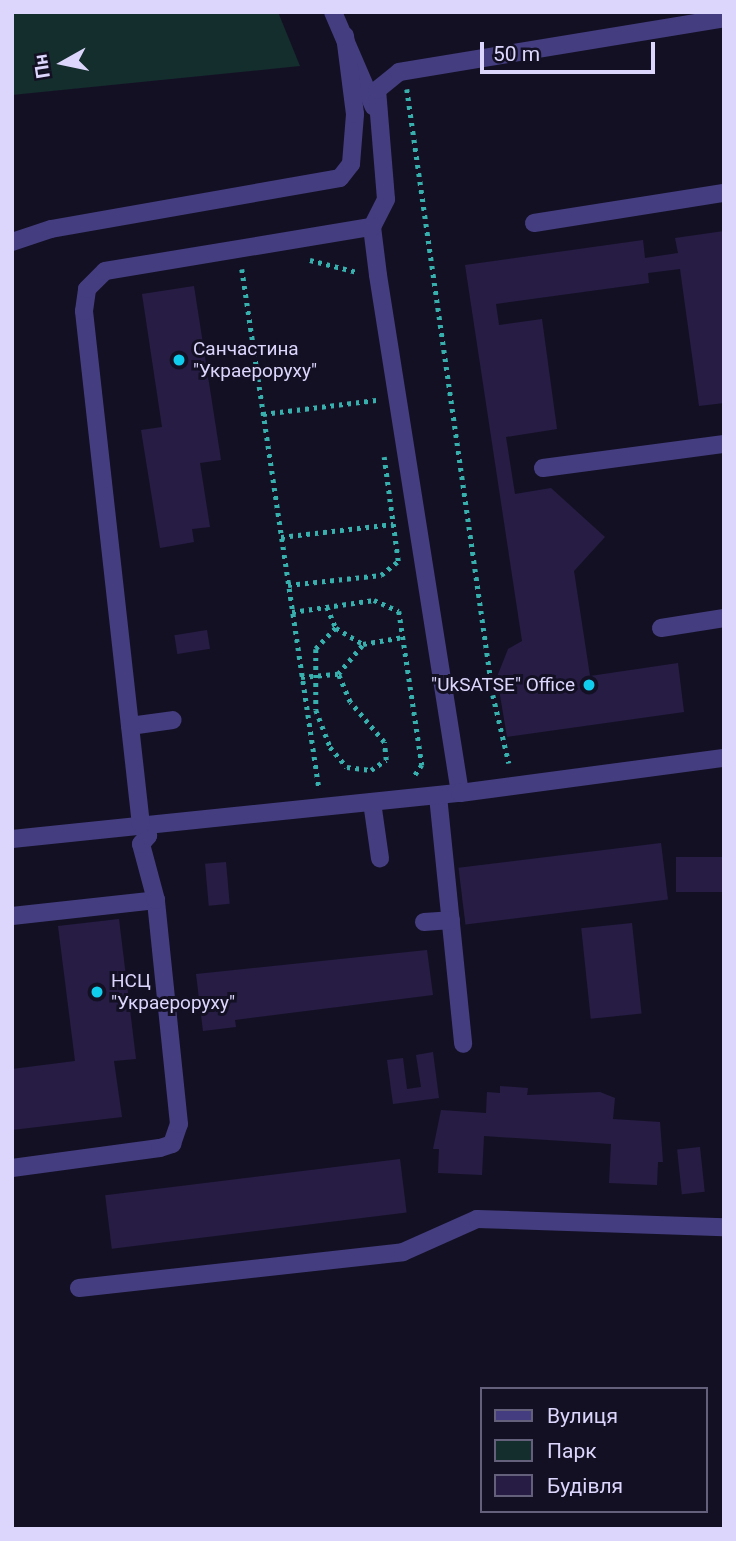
<!DOCTYPE html>
<html>
<head>
<meta charset="utf-8">
<style>
	body { margin:0 }
	#map { position:relative; width:736px; height:1541px; overflow:hidden; background:#141024; font-family:Roboto,sans-serif }
	div>[style] { position:absolute }
	[style*='--x'] { left:calc(var(--x)*1px); top:calc(var(--y)*1px); width:calc(var(--w)*1px); rotate:calc(var(--a)*1deg) }
	.green>* { inset:0; background:#142d2d }
	.building>* { inset:0; background:#271d44; transform-origin:0 0 }
	.path>* { height:4.5px; margin-top:-2.25px; transform-origin:0; background:repeating-linear-gradient(90deg,#37afad 0 3.5px,transparent 0 8.5px) }
	.minor>* { height:18px; margin:-9px; padding:0 9px; transform-origin:9px; border-radius:9px; background:#443e80 }
	.dots>* { width:19px; height:19px; translate:-50% -50%; box-sizing:border-box; border:4px solid #141024; border-radius:50% }
	span { translate:-50% -50%; white-space:nowrap; text-align:center; line-height:1.15; -webkit-text-stroke:6px #141024; paint-order:stroke }
	.poi-label { font-size:19px; color:#dcd6fc }
	.left { translate:0 -50%; text-align:left }
	.right { translate:-100% -50%; text-align:right }
	.frame { position:absolute; inset:0; border:14px solid #dcd6fc; pointer-events:none }
	.legend { position:absolute; left:480px; top:1387px; width:228px; height:126px; box-sizing:border-box; background:#141024; border:2px solid #645f7a; margin:0; padding:9px 12px; list-style:none; font-size:21px; color:#dcd6fc }
	.legend li { display:flex; align-items:center; gap:14px; height:35px }
	.legend b { width:35px; border:2px solid #645f7a }
	.north { position:absolute; left:28px; top:28px; width:70px; height:70px; -webkit-text-stroke:5px #141024; paint-order:stroke; rotate:261deg; font-size:19px; font-weight:700; line-height:28px; text-align:center; color:#dcd6fc }
	.north::after { content:''; display:block; margin:auto; width:24px; height:32px; background:#dcd6fc; clip-path:polygon(50% 0,100% 100%,50% 72%,0 100%) }
	.scale { position:absolute; left:480px; top:42px; width:175px; height:32px; box-sizing:border-box; border:4px solid #dcd6fc; border-top:0; padding-left:9px; font-size:21px; line-height:24px; white-space:nowrap; color:#dcd6fc; -webkit-text-stroke:5px #141024; paint-order:stroke }
</style>
</head>
<body>
<div id="map">
	<div class="green">
		<div style="clip-path:polygon(12px 12px,278px 12px,300px 66px,12px 95px)"></div>
	</div>
	<div class="building">
		<div style="clip-path:polygon(724px 231px,724px 403px,699px 406px,680px 269px,648px 273px,649px 283px,496px 304px,499px 325px,542px 319px,557px 429px,506px 437px,515px 494px,551px 488px,605px 537px,574px 571px,590px 676px,678px 663px,684px 712px,507px 737px,497px 677px,508px 649px,522px 641px,465px 265px,643px 240px,645px 258px,678px 253px,675px 238px)"></div>
		<div style="clip-path:polygon(194px 286px,221px 460px,200px 463px,210px 527px,192px 529px,194px 542px,160px 548px,141px 430px,162px 427px,142px 294px)"></div>
		<div style="left:207px;top:630px;width:19px;height:33px;rotate:81deg"></div>
		<div style="left:661px;top:843px;width:57px;height:204px;rotate:83deg"></div>
		<div style="left:724px;top:857px;width:35px;height:48px;rotate:90deg"></div>
		<div style="left:226px;top:862px;width:42px;height:21px;rotate:85deg"></div>
		<div style="clip-path:polygon(119px 919px,136px 1059px,114px 1061px,122px 1117px,12px 1130px,12px 1069px,75px 1061px,58px 926px)"></div>
		<div style="left:632px;top:923px;width:91px;height:51px;rotate:84deg"></div>
		<div style="clip-path:polygon(427px 950px,433px 995px,235px 1020px,236px 1027px,203px 1031px,196px 974px)"></div>
		<div style="clip-path:polygon(433px 1052px,439px 1098px,393px 1104px,387px 1060px,403px 1058px,407px 1089px,421px 1087px,416px 1055px)"></div>
		<div style="clip-path:polygon(500px 1086px,528px 1088px,527px 1095px,600px 1092px,615px 1098px,613px 1119px,660px 1122px,663px 1162px,658px 1162px,657px 1185px,609px 1183px,611px 1144px,484px 1136px,482px 1175px,438px 1173px,439px 1149px,433px 1149px,441px 1110px,486px 1113px,487px 1092px,500px 1093px)"></div>
		<div style="left:700px;top:1147px;width:45px;height:23px;rotate:84deg"></div>
		<div style="left:400px;top:1159px;width:54px;height:297px;rotate:83deg"></div>
	</div>
	<div class="path">
		<div style="--x:407;--y:89;--w:612;--a:81.92"></div>
		<div style="--x:493;--y:695;--w:70;--a:76.8"></div>
		<div style="--x:310;--y:260;--w:49;--a:14.3"></div>
		<div style="--x:242;--y:269;--w:525;--a:81.56"></div>
		<div style="--x:263;--y:414;--w:114;--a:-7.1"></div>
		<div style="--x:281;--y:537;--w:113;--a:-6.6"></div>
		<div style="--x:288;--y:585;--w:94;--a:-6.1"></div>
		<div style="--x:381;--y:575;--w:22;--a:-39"></div>
		<div style="--x:398;--y:561;--w:105;--a:-97.7"></div>
		<div style="--x:327;--y:607;--w:23;--a:67"></div>
		<div style="--x:336;--y:628;--w:31;--a:31"></div>
		<div style="--x:292;--y:612;--w:83;--a:-8.3"></div>
		<div style="--x:374;--y:600;--w:27;--a:24"></div>
		<div style="--x:399;--y:611;--w:156;--a:81.5"></div>
		<div style="--x:422;--y:765;--w:14;--a:124"></div>
		<div style="--x:336;--y:628;--w:29;--a:134"></div>
		<div style="--x:316;--y:649;--w:61;--a:90"></div>
		<div style="--x:316;--y:710;--w:40;--a:69"></div>
		<div style="--x:330;--y:747;--w:26;--a:50"></div>
		<div style="--x:347;--y:767;--w:24;--a:7"></div>
		<div style="--x:371;--y:770;--w:18;--a:-34"></div>
		<div style="--x:386;--y:760;--w:18;--a:-96"></div>
		<div style="--x:384;--y:742;--w:52;--a:-130.4"></div>
		<div style="--x:350;--y:702;--w:30;--a:-113"></div>
		<div style="--x:301;--y:677;--w:37;--a:-5"></div>
		<div style="--x:338;--y:674;--w:39;--a:-50"></div>
		<div style="--x:363;--y:644;--w:41;--a:-9.9"></div>
	</div>
	<div class="minor">
		<div style="--x:333;--y:12;--w:103;--a:66.7"></div>
		<div style="--x:534;--y:223;--w:192;--a:-9"></div>
		<div style="--x:12;--y:242;--w:41;--a:-18.4"></div>
		<div style="--x:51;--y:229;--w:293;--a:-10"></div>
		<div style="--x:340;--y:178;--w:18;--a:-52"></div>
		<div style="--x:351;--y:164;--w:50;--a:-85.4"></div>
		<div style="--x:355;--y:114;--w:79;--a:-97.3"></div>
		<div style="--x:543;--y:468;--w:183;--a:-7.6"></div>
		<div style="--x:661;--y:628;--w:64;--a:-9"></div>
		<div style="--x:130;--y:726;--w:43;--a:-7.9"></div>
		<div style="--x:460;--y:793;--w:524;--a:-99"></div>
		<div style="--x:378;--y:275;--w:48;--a:-97.1"></div>
		<div style="--x:372;--y:227;--w:31;--a:-63"></div>
		<div style="--x:386;--y:199;--w:109;--a:-94.7"></div>
		<div style="--x:377;--y:90;--w:28;--a:-39"></div>
		<div style="--x:399;--y:72;--w:329;--a:-9.4"></div>
		<div style="--x:438;--y:796;--w:249;--a:84.2"></div>
		<div style="--x:372;--y:802;--w:57;--a:81.9"></div>
		<div style="--x:12;--y:839;--w:450;--a:-5.9"></div>
		<div style="--x:460;--y:793;--w:266;--a:-7.6"></div>
		<div style="--x:12;--y:916;--w:145;--a:-6.3"></div>
		<div style="--x:424;--y:922;--w:27;--a:-4"></div>
		<div style="--x:12;--y:1168;--w:149;--a:-7.7"></div>
		<div style="--x:160;--y:1148;--w:13;--a:-18"></div>
		<div style="--x:172;--y:1144;--w:21;--a:-71"></div>
		<div style="--x:179;--y:1124;--w:225;--a:-95.9"></div>
		<div style="--x:156;--y:900;--w:58;--a:-105"></div>
		<div style="--x:141;--y:844;--w:11;--a:-49"></div>
		<div style="--x:148;--y:836;--w:13;--a:-122"></div>
		<div style="--x:141;--y:825;--w:517;--a:-96.33"></div>
		<div style="--x:84;--y:311;--w:22;--a:-82"></div>
		<div style="--x:87;--y:289;--w:25;--a:-45"></div>
		<div style="--x:105;--y:271;--w:271;--a:-9.4"></div>
		<div style="--x:79;--y:1288;--w:326;--a:-6.3"></div>
		<div style="--x:403;--y:1252;--w:81;--a:-24"></div>
		<div style="--x:477;--y:1219;--w:247;--a:1.9"></div>
	</div>
	<div class="dots">
		<div style="left:179px;top:360px;background:#10cdee"></div>
		<div style="left:589px;top:685px;background:#10cdee"></div>
		<div style="left:97px;top:992px;background:#10cdee"></div>
	</div>
	<div class="poi-label">
		<span class="left" style="left:193px;top:360px">Санчастина<br>"Украероруху"</span>
		<span class="right" style="left:575px;top:685px">"UkSATSE" Office</span>
		<span class="left" style="left:111px;top:992px">НСЦ<br>"Украероруху"</span>
	</div>
	<div class="frame"></div>
	<ul class="legend">
	<li><b style="height:9px;background:#443e80"></b>Вулиця</li>
	<li><b style="height:19px;background:#142d2d"></b>Парк</li>
	<li><b style="height:19px;background:#271d44"></b>Будівля</li>
	</ul>
	<div class="north">Пн</div>
	<div class="scale">50 m</div>
</div>
</body>
</html>
